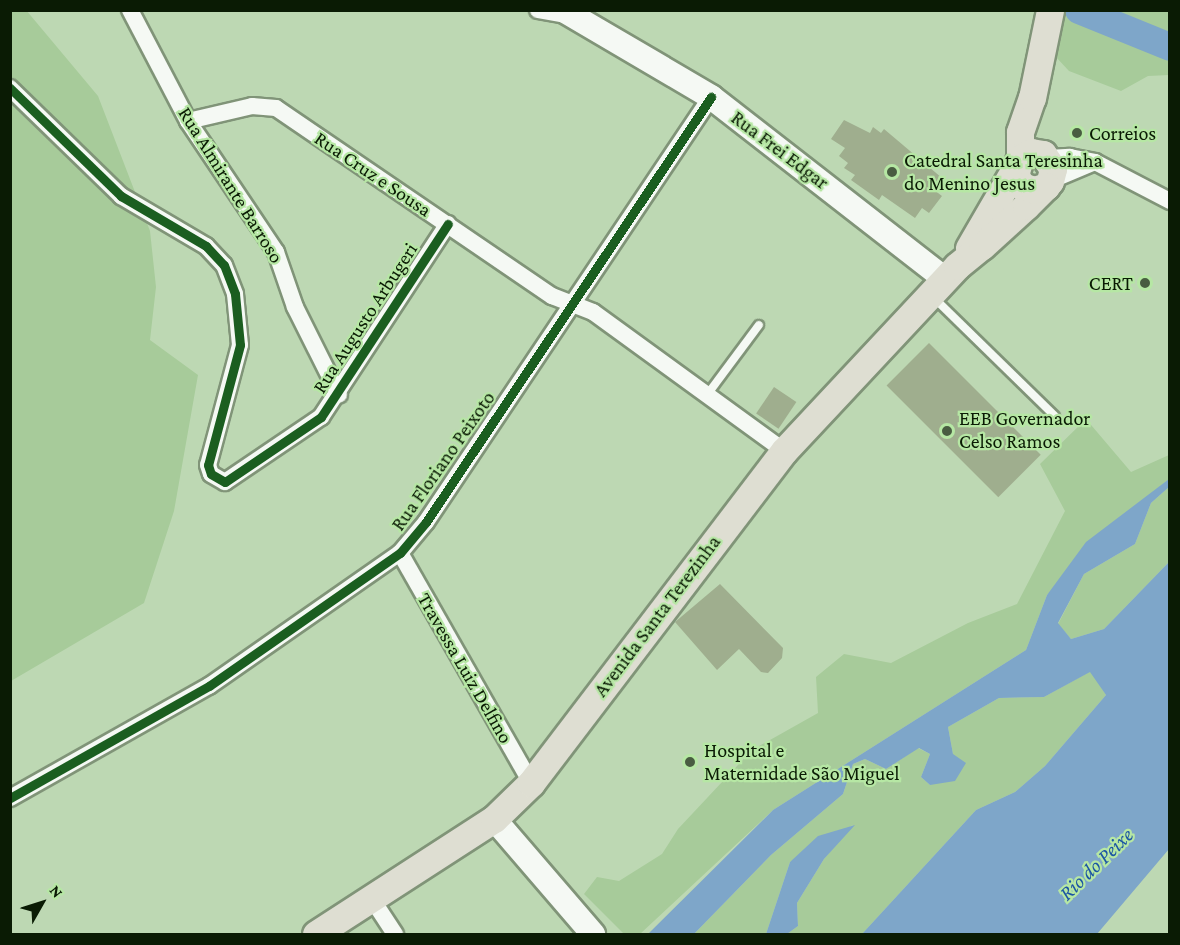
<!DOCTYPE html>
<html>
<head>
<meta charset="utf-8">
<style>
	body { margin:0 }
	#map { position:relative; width:1180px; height:945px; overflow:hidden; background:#bdd8b3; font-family:"Crimson Pro",serif }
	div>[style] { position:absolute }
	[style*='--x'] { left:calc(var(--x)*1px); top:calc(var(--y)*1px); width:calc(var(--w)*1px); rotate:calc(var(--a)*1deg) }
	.green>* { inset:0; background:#a7cb9a }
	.water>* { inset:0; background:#7ea6c9 }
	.river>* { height:28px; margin:-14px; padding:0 14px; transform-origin:14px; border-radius:14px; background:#7ea6c9 }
	.building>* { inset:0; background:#9fae8e; transform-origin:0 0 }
	.roads { filter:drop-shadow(2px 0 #809478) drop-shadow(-2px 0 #809478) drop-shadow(0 2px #809478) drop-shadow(0 -2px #809478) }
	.lane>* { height:8px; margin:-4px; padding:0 4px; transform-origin:4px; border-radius:4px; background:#f5f9f4 }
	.street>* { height:16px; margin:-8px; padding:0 8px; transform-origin:8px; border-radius:8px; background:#f5f9f4 }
	.secondary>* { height:24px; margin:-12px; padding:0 12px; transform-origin:12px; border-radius:12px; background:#f5f9f4 }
	.primary>* { height:27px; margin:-13.5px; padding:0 13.5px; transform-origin:13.5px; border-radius:13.5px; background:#deded2 }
	.cycleway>* { height:9px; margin:-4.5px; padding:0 4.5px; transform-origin:4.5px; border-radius:4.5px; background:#1b5e20 }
	.dots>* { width:16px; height:16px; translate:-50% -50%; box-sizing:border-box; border:3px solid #b6e7a4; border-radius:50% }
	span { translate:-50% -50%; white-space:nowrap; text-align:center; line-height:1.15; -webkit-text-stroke:4.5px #b6e7a4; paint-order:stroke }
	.poi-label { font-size:20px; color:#0a1b04 }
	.left { translate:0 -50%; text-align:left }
	.right { translate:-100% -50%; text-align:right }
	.street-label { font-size:20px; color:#0a1b04 }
	.water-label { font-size:21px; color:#1b55a4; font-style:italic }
	.frame { position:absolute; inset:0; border:12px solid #0a1b04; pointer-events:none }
	.north { position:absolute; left:12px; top:873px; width:60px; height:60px; -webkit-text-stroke:4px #b6e7a4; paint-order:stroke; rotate:51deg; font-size:16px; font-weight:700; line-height:24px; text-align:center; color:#0a1b04 }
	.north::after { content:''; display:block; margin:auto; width:21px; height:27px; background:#0a1b04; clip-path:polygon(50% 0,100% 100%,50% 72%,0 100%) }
</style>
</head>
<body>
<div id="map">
	<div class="green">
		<div style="clip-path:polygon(26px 10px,98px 96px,150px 231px,156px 287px,150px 340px,198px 375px,174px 511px,144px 603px,11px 681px,10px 11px)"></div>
		<div style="clip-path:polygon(1067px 11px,1169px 52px,1169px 75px,1148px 76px,1121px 91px,1069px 71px,1056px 57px,1057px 36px)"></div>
		<div style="clip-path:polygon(1104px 11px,1169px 11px,1169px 36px)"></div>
		<div style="clip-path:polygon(1086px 419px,1131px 472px,1169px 455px,1169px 479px,1115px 523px,1047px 595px,1026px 650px,773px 810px,640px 934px,624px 934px,584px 894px,597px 877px,619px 881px,662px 854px,678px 829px,752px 750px,818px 713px,816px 677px,844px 654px,891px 663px,968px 623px,1017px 604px,1065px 511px,1040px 464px)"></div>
		<div style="clip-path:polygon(1169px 487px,1169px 562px,1104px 629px,1071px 639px,1058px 624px,1084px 574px,1135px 544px,1151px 503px)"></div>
		<div style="clip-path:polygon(1091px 671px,1106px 695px,1045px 766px,1015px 792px,976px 810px,862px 934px,787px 934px,798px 926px,797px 903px,824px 859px,853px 825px,790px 862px,766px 934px,694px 934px,771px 855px,843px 794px,853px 764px,865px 759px,886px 769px,918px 748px,930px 754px,921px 777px,930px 785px,953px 754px,948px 727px,999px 698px,1044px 697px)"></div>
	</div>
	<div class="water">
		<div style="clip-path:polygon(1169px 479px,1169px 487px,1151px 503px,1135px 544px,1084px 574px,1058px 623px,1071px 639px,1104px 629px,1169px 562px,1169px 849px,1097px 934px,862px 934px,976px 810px,1015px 792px,1045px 766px,1106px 695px,1090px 672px,1044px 697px,999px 698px,948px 727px,953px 754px,966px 763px,955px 781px,930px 785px,921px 777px,930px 754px,919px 748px,886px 769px,865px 759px,853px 764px,843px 794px,771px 855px,694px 934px,648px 934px,773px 810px,1026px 650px,1047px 595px,1086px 542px)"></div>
		<div style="clip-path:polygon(855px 825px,824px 859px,797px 903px,798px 926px,787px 934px,766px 934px,790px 862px,818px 836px)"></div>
	</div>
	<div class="river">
		<div style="--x:1079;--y:10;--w:98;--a:22.1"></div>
	</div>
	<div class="building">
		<div style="clip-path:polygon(844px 120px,870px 133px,873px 127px,881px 133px,884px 129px,942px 178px,934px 190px,942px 196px,929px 213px,922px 208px,915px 218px,882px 195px,879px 200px,851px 180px,855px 175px,844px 168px,848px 163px,839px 156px,845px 148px,831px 139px)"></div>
		<div style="left:929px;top:343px;width:158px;height:60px;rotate:45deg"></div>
		<div style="left:774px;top:387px;width:27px;height:32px;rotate:34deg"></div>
		<div style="clip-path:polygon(720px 584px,783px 648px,782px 658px,768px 673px,761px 672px,739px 649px,717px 670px,675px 622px)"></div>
	</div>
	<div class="roads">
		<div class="lane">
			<div style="--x:933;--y:297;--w:170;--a:44.3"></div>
			<div style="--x:707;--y:395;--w:87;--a:-53.4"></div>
		</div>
		<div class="street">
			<div style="--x:130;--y:10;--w:125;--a:62.4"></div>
			<div style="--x:188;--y:121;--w:158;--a:56.1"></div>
			<div style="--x:276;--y:252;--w:58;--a:70.9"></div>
			<div style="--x:295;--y:307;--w:98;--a:63.4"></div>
			<div style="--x:538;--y:10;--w:34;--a:10"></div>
			<div style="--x:10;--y:88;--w:155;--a:44.2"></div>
			<div style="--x:121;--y:196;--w:99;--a:30.5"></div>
			<div style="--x:206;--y:246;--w:26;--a:47"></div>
			<div style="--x:224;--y:265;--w:31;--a:69"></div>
			<div style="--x:235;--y:294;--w:51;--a:84.4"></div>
			<div style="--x:240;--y:345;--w:124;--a:104.9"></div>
			<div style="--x:208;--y:465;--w:9;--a:72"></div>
			<div style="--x:211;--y:474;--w:16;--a:30"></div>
			<div style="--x:225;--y:482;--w:116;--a:-34.1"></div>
			<div style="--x:321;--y:417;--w:231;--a:-56.7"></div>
			<div style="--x:188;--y:121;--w:66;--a:-13.2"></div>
			<div style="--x:252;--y:106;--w:24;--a:5"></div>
			<div style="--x:276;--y:108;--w:334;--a:34.3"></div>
			<div style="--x:552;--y:296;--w:44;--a:21.3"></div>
			<div style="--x:593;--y:312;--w:236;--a:36"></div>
			<div style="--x:1048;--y:158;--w:22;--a:-3"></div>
			<div style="--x:1070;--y:157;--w:25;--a:11"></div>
			<div style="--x:1095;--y:162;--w:85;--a:27.5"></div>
			<div style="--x:1050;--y:181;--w:49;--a:-22.9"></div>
			<div style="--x:400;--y:553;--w:265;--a:60.3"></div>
			<div style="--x:10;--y:798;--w:228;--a:-29.4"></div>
			<div style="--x:209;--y:686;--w:233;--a:-34.9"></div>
			<div style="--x:400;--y:553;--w:40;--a:-50"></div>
			<div style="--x:426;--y:522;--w:512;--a:-56.15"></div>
			<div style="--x:372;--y:899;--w:42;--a:56.7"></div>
		</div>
		<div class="secondary">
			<div style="--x:563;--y:10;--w:172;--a:30.4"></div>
			<div style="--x:711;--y:97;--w:296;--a:37.9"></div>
			<div style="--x:494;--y:819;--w:152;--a:49.3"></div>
		</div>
		<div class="primary">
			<div style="--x:1020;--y:158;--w:26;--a:-90"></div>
			<div style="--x:1020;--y:132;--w:36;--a:-71"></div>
			<div style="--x:1032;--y:98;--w:90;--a:-78.4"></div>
			<div style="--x:969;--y:248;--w:91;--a:-59.8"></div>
			<div style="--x:316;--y:934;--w:212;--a:-32.9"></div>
			<div style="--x:494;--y:819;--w:52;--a:-44.2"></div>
			<div style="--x:531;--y:783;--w:417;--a:-52.7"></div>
			<div style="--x:784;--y:451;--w:253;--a:-46.9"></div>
			<div style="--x:957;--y:266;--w:32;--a:-39"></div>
			<div style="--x:982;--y:246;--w:59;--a:-42.3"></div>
			<div style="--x:1026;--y:206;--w:28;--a:-45"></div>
			<div style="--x:1046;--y:186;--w:6;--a:-51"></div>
			<div style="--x:1050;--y:181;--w:12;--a:-76"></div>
			<div style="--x:1053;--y:169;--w:18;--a:-124"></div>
			<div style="--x:1043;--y:154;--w:12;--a:-171"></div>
			<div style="--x:1031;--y:152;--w:13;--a:151"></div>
			<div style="--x:1020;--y:158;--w:18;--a:106"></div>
			<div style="--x:1015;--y:175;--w:13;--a:58"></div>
			<div style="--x:1022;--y:186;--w:13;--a:18"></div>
			<div style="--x:1034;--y:190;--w:13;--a:-18"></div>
		</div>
	</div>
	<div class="cycleway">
		<div style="--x:10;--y:88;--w:155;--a:44.2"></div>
		<div style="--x:121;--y:196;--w:99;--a:30.5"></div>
		<div style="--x:206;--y:246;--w:26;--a:47"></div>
		<div style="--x:224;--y:265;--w:31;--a:69"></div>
		<div style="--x:235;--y:294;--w:51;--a:84.4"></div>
		<div style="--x:240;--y:345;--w:124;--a:104.9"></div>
		<div style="--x:208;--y:465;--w:9;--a:72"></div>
		<div style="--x:211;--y:474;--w:16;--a:30"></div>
		<div style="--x:225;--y:482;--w:116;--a:-34.1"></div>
		<div style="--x:321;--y:417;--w:231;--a:-56.7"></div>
		<div style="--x:10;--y:798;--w:228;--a:-29.4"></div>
		<div style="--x:209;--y:686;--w:233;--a:-34.9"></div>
		<div style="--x:400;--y:553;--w:40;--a:-50"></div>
		<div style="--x:426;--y:522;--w:512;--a:-56.15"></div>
	</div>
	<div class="dots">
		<div style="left:1077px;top:133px;background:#495d41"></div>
		<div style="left:892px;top:172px;background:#495d41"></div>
		<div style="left:1145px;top:283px;background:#495d41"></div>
		<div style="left:947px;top:431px;background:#495d41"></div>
		<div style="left:690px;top:762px;background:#495d41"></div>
	</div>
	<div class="poi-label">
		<span class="left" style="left:1089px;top:133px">Correios</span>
		<span class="left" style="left:904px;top:172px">Catedral Santa Teresinha<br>do Menino Jesus</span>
		<span class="right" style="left:1133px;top:283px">CERT</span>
		<span class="left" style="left:959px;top:430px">EEB Governador<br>Celso Ramos</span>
		<span class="left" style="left:704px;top:762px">Hospital e<br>Maternidade São Miguel</span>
	</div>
	<div class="street-label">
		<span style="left:780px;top:150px;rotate:37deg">Rua Frei Edgar</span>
		<span style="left:373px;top:174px;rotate:34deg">Rua Cruz e Sousa</span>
		<span style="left:231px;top:185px;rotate:58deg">Rua Almirante Barroso</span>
		<span style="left:365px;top:318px;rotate:-57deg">Rua Augusto Arbugeri</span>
		<span style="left:443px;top:461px;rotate:-55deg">Rua Floriano Peixoto</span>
		<span style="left:657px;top:616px;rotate:-53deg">Avenida Santa Terezinha</span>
		<span style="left:465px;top:668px;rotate:60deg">Travessa Luiz Delfino</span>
	</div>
	<div class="water-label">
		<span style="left:1096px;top:864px;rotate:-44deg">Rio do Peixe</span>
	</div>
	<div class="frame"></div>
	<div class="north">N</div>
</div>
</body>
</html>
